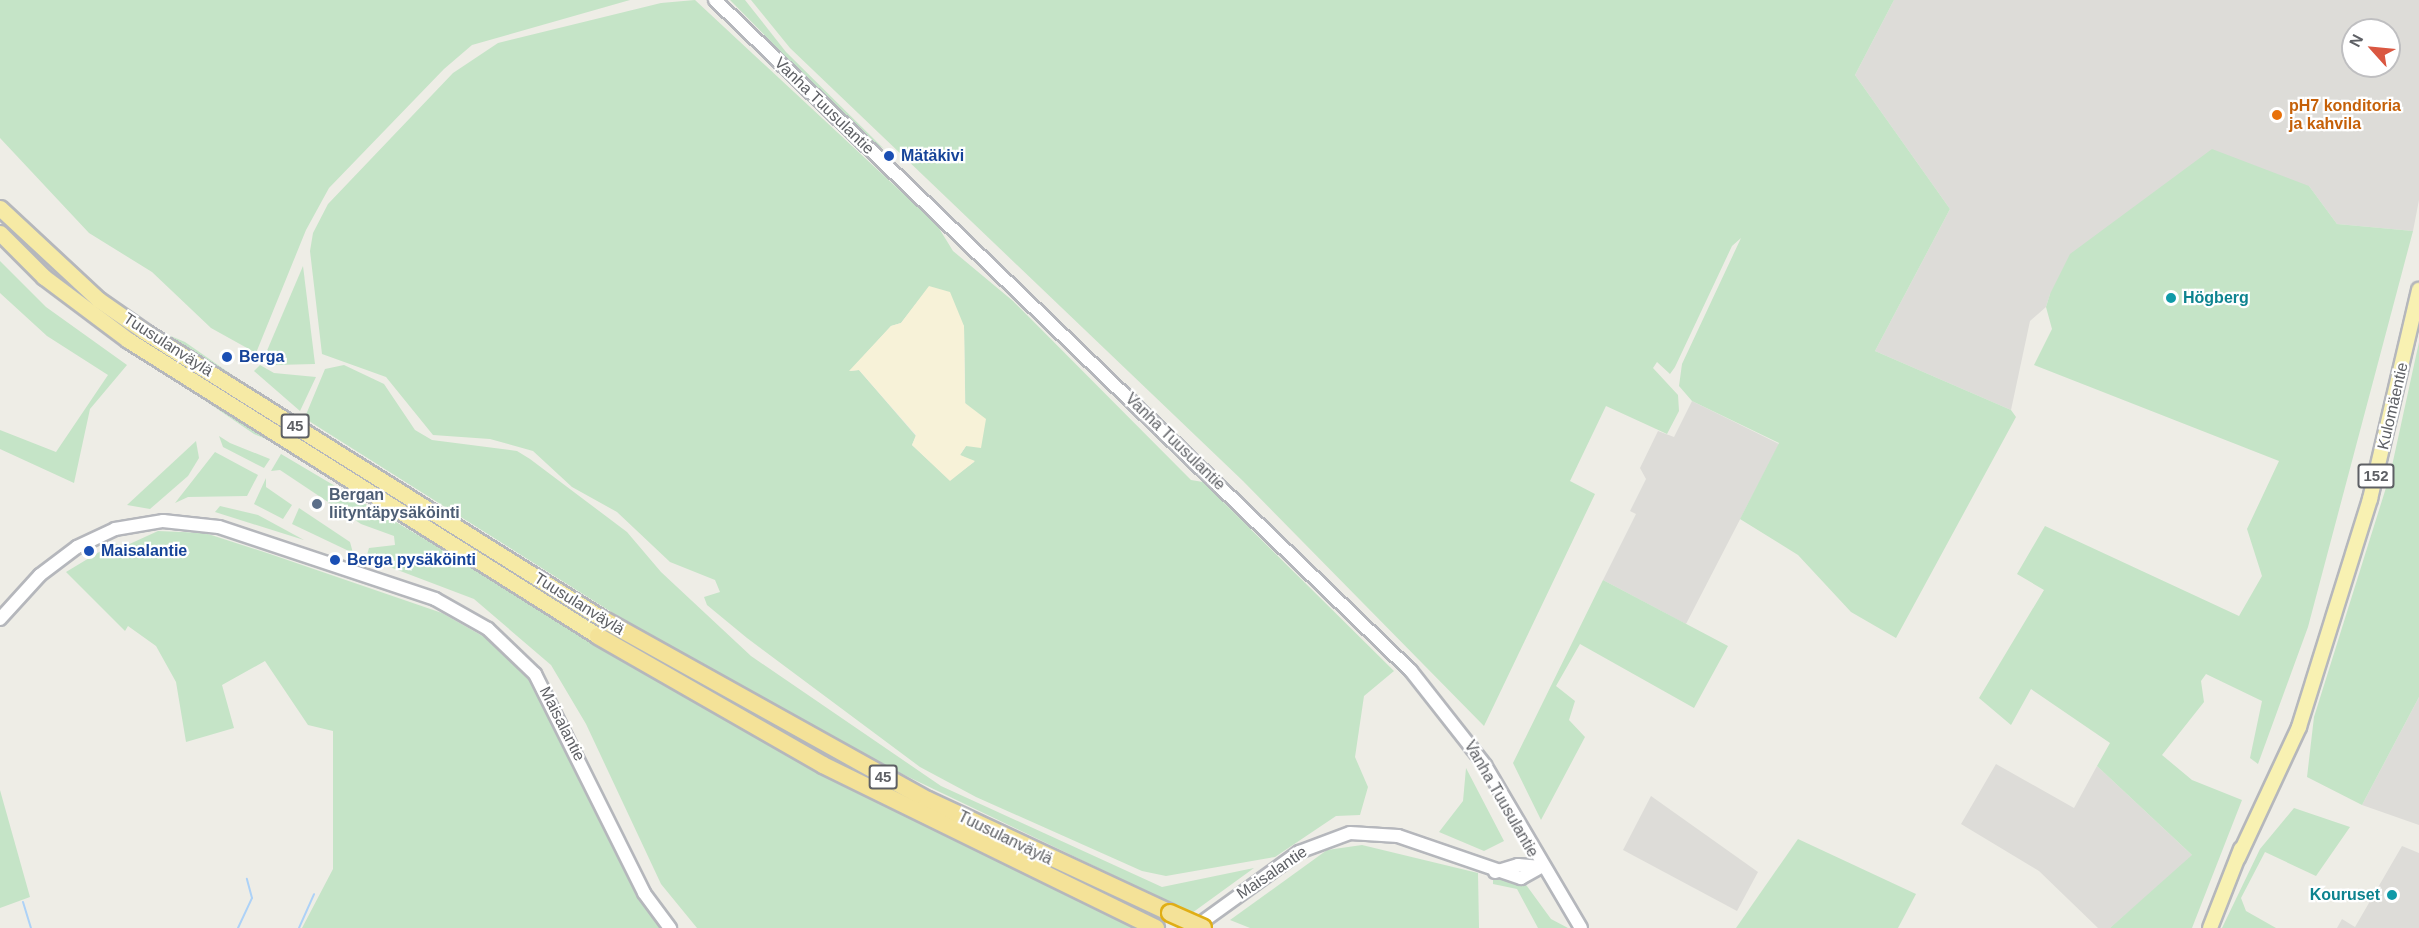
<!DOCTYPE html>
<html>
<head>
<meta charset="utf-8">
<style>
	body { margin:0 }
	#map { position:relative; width:2419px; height:928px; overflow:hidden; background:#eeede6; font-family:Arial,sans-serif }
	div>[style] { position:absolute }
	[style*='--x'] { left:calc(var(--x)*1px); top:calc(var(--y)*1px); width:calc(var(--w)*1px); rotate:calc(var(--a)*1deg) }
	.industrial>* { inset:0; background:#dddcd8 }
	.green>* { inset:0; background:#c5e4c7 }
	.sand>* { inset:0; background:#f7f2d8 }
	.stream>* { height:2px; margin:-1px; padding:0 1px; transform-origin:1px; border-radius:1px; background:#add2f7 }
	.roads { filter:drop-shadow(2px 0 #b5b7bc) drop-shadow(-2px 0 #b5b7bc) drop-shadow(0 2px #b5b7bc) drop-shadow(0 -2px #b5b7bc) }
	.secondary>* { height:12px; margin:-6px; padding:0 6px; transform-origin:6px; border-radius:6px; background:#fff }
	.primary>* { height:14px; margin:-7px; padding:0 7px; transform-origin:7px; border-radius:7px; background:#f8f1b2 }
	.trunk>* { height:15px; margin:-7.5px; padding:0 7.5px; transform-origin:7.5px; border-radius:7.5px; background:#f6eaa5 }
	.motorway>* { height:16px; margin:-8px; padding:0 8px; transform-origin:8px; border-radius:8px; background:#f4e298 }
	.bridges { filter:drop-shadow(2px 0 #e0ae15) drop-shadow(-2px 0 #e0ae15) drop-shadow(0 2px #e0ae15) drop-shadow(0 -2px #e0ae15) }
	.motorway-bridge>* { height:16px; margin:-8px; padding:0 8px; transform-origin:8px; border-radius:8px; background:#f4e298 }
	.dots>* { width:16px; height:16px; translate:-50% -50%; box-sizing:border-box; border:3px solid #fff; border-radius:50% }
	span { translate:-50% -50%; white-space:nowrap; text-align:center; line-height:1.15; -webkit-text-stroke:4.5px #fff; paint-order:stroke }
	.shield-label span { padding:2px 4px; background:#fff; border:2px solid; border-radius:4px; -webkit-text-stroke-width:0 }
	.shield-label { font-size:15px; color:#5e6065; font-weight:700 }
	.street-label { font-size:16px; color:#5e6065 }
	.food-label { font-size:16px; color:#c56008; font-weight:700 }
	.left { translate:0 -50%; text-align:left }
	.transit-label { font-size:16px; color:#164399; font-weight:700 }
	.culture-label { font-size:16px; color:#0d838f; font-weight:700 }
	.right { translate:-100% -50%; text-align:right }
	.service-label { font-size:16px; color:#4e5e75; font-weight:700 }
	.north { position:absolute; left:2341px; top:18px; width:60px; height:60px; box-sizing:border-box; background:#fff; border:2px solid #bfbfc1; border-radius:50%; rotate:297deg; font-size:16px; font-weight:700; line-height:24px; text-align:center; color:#5e6065 }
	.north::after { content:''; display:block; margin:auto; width:21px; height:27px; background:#da5741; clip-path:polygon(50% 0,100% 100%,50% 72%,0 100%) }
</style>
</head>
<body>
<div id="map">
	<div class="industrial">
		<div style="clip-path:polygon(evenodd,1894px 0,2419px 0,2419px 200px,2413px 231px,2337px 224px,2309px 186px,2050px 294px,2046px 307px,2030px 321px,2011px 410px,1875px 351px,1950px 209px,1855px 75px,1894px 0,2353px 30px,2389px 30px,2389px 66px,2353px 66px,2353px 30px)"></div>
		<div style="clip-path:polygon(1692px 401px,1779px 444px,1686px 624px,1603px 580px,1636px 514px,1630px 511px,1646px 479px,1640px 468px,1658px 431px,1674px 437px)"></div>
		<div style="clip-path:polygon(2419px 697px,2419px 825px,2362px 805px)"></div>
		<div style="clip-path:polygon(1996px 764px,2074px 808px,2097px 766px,2193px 856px,2110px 928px,2098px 928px,2039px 871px,1961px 824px)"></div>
		<div style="clip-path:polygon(1651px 796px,1758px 872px,1737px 911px,1623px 850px)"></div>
		<div style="clip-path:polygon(2402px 846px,2419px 853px,2419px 928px,2337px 928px,2342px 919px,2355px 927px)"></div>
	</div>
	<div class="green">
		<div style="clip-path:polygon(0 0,630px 0,472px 45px,444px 69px,329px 188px,306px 230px,256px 353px,211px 328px,152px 272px,89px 233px,0 138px)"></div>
		<div style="clip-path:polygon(evenodd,695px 0,937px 225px,953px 251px,1013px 301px,1191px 480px,1203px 482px,1394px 671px,1364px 696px,1355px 757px,1368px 787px,1360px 815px,1336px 816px,1275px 857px,1166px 876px,1142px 871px,976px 797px,920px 767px,747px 638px,707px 605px,704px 597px,720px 592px,715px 580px,670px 562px,617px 512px,572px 487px,533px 451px,490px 439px,433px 435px,386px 377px,322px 354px,310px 251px,313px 233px,328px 204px,453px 73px,498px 43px,661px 3px,695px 0,929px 287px,964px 326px,966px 446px,960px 455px,974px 462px,950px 480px,912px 445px,916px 436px,859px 370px,850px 371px,891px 326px,901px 323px,929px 287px)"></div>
		<div style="clip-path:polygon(730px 0,745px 0,786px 52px,884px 149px,865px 137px)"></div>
		<div style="clip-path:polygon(751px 0,1894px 0,1855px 75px,1950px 209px,1875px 351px,2011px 410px,2016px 417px,1896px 638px,1851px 612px,1798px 555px,1740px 519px,1779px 443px,1692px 401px,1679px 386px,1682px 364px,1741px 238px,1732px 246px,1675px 367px,1670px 374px,1657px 362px,1653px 368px,1678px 395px,1679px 411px,1667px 434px,1606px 406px,1570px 481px,1595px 494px,1484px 726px,1243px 481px,790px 48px)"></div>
		<div style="clip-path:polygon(2212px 149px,2309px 186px,2337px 224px,2413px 231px,2308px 627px,2258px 764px,2250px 758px,2262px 701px,2206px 674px,2201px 681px,2204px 702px,2162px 755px,2192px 780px,2242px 800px,2192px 928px,2110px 928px,2192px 855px,2097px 766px,2110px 743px,2031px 689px,2011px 725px,1979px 698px,2044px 590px,2017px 574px,2045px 526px,2239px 616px,2262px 576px,2247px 529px,2279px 461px,2034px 365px,2052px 329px,2046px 307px,2050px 294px,2070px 254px)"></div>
		<div style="clip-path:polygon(0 261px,46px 307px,127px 365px,90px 409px,74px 483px,0 449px,0 430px,56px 452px,108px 375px,47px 336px,0 293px)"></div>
		<div style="clip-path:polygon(303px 266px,315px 364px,276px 365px,265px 360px,266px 353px)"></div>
		<div style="clip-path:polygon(154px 329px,185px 342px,277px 406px)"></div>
		<div style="clip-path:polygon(2419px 342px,2419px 697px,2362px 805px,2307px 777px,2314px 717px,2390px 475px)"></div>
		<div style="clip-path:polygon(260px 365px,274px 373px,316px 377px,300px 411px,254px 371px)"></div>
		<div style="clip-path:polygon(344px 365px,384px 384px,415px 430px,432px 440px,517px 451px,530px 459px,627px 532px,661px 572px,751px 656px,941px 786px,1162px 887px,1254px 868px,1192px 913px,848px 748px,681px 656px,312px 423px,305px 417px,325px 369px)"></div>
		<div style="clip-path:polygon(166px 374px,166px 373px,273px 442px,254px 434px)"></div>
		<div style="clip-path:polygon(219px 436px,230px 443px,270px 459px,264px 468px,223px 447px)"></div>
		<div style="clip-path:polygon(196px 441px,199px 458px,188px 476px,150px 509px,127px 505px)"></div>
		<div style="clip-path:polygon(215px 452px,258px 475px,247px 496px,188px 497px,175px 503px)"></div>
		<div style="clip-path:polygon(281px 454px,803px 763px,1141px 928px,697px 928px,661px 884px,586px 724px,551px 665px,474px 599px,366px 558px,369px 548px,395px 545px,394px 536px,361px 524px,280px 470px,271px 471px)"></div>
		<div style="clip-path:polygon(266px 478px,266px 487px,292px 505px,283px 519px,254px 504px)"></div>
		<div style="clip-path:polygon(220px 506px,258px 515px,304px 540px,215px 512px)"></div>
		<div style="clip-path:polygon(299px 508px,350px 542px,353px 553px,292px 524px)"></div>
		<div style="clip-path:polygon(158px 531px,205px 533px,270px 554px,442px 613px,486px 638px,517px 663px,543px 699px,627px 876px,661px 928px,302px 928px,333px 869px,333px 731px,308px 725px,265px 661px,222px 685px,234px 728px,186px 742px,176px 682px,156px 646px,128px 626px,125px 631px,66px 572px,114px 543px,123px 547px)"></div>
		<div style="clip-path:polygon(1603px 580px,1728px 646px,1694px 708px,1580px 644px,1556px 686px,1575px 701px,1569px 720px,1585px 737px,1541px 820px,1513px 763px)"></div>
		<div style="clip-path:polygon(1466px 768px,1504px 841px,1484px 851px,1439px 832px,1463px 801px)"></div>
		<div style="clip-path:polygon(0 790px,30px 897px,0 908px)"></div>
		<div style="clip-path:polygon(2294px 808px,2350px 827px,2316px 876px,2265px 852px,2241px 898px,2246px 911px,2276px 928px,2222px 928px,2260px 849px)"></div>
		<div style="clip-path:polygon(1798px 839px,1916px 894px,1898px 928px,1736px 928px)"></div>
		<div style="clip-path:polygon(1362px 845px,1478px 873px,1479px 928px,1250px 928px,1230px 920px,1327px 850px)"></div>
		<div style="clip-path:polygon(1493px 878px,1524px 882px,1551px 919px,1568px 928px,1538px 928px,1517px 889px,1493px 884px)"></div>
	</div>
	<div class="sand">
		<div style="clip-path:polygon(929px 286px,950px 292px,964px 326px,965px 403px,986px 419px,981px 448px,966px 446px,960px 455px,975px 461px,950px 481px,912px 445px,916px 435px,859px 370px,849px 371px,891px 326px,901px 323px)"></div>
	</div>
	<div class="stream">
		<div style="--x:23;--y:902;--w:27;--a:73"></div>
		<div style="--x:238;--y:928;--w:33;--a:-65"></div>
		<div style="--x:252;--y:898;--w:20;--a:-105"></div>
		<div style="--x:299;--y:928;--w:37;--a:-66"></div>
	</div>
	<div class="roads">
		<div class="secondary">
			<div style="--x:715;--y:0;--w:967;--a:43.95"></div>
			<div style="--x:1411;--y:671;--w:120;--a:51.8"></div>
			<div style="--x:1485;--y:765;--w:189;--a:59.5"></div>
			<div style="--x:0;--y:619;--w:59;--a:-47.7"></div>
			<div style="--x:40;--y:575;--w:46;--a:-37.1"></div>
			<div style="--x:77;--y:547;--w:42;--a:-25.3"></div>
			<div style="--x:115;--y:529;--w:49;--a:-9.5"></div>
			<div style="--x:163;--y:521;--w:56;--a:6.1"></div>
			<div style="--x:219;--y:527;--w:228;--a:18.4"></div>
			<div style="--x:435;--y:599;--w:61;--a:29.5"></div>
			<div style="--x:488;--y:629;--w:65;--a:43.8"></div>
			<div style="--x:535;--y:674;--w:245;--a:63.5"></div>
			<div style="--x:644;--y:893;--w:44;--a:53.4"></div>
			<div style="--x:1495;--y:872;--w:24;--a:-17"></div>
			<div style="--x:1518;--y:865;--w:23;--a:5"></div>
			<div style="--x:1194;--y:928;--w:130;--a:-35.9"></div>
			<div style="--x:1299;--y:852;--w:54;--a:-20.4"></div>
			<div style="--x:1350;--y:833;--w:48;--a:3.6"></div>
			<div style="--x:1398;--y:836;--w:130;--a:18.9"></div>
			<div style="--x:1521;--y:878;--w:23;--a:-29"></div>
		</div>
		<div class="primary">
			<div style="--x:2238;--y:858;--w:145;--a:-65"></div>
			<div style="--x:2299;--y:727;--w:239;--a:-72.7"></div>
			<div style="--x:2370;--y:499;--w:215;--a:-76.8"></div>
			<div style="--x:2210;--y:928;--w:85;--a:-68.6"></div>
		</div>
		<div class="trunk">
			<div style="--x:0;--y:208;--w:135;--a:42.9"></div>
			<div style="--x:99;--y:300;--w:56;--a:34.8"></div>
			<div style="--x:145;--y:332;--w:544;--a:32.08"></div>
			<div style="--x:0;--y:233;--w:62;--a:45"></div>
			<div style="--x:44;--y:277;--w:105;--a:36.9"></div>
			<div style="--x:128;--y:340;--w:555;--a:32.2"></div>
		</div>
		<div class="motorway">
			<div style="--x:606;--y:621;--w:368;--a:29.1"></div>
			<div style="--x:928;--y:800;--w:267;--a:25"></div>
			<div style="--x:598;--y:636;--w:259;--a:29.8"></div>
			<div style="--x:823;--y:765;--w:371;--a:26.1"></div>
		</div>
	</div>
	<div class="bridges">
		<div class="motorway-bridge">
			<div style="--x:1170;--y:913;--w:36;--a:24"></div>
		</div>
	</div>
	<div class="dots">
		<div style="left:2277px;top:115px;background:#e8710a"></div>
		<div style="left:889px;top:156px;background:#1a4fb4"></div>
		<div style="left:2171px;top:298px;background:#0f9aa8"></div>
		<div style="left:227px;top:357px;background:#1a4fb4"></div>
		<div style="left:317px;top:504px;background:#5c6f8a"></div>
		<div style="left:89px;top:551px;background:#1a4fb4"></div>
		<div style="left:335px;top:560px;background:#1a4fb4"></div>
		<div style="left:2392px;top:895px;background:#0f9aa8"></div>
	</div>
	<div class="shield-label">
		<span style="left:295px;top:426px">45</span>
		<span style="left:2376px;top:476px">152</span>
		<span style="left:883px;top:777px">45</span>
	</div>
	<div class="street-label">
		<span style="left:824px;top:106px;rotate:44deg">Vanha Tuusulantie</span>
		<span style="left:168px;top:345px;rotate:33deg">Tuusulanväylä</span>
		<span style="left:2393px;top:406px;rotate:-77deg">Kulomäentie</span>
		<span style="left:1175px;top:442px;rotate:44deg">Vanha Tuusulantie</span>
		<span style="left:579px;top:604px;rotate:32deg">Tuusulanväylä</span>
		<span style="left:562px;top:724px;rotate:63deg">Maisalantie</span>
		<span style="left:1501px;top:799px;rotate:60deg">Vanha Tuusulantie</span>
		<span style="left:1005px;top:838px;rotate:26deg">Tuusulanväylä</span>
		<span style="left:1272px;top:873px;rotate:-34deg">Maisalantie</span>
	</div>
	<div class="food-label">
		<span class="left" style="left:2289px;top:115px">pH7 konditoria<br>ja kahvila</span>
	</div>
	<div class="transit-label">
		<span class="left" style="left:901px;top:156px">Mätäkivi</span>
		<span class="left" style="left:239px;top:357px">Berga</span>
		<span class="left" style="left:101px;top:551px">Maisalantie</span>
		<span class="left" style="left:347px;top:560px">Berga pysäköinti</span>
	</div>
	<div class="culture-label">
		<span class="left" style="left:2183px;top:298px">Högberg</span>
		<span class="right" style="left:2380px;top:895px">Kouruset</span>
	</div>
	<div class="service-label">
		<span class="left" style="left:329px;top:504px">Bergan<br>liityntäpysäköinti</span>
	</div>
	<div class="north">N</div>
</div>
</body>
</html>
